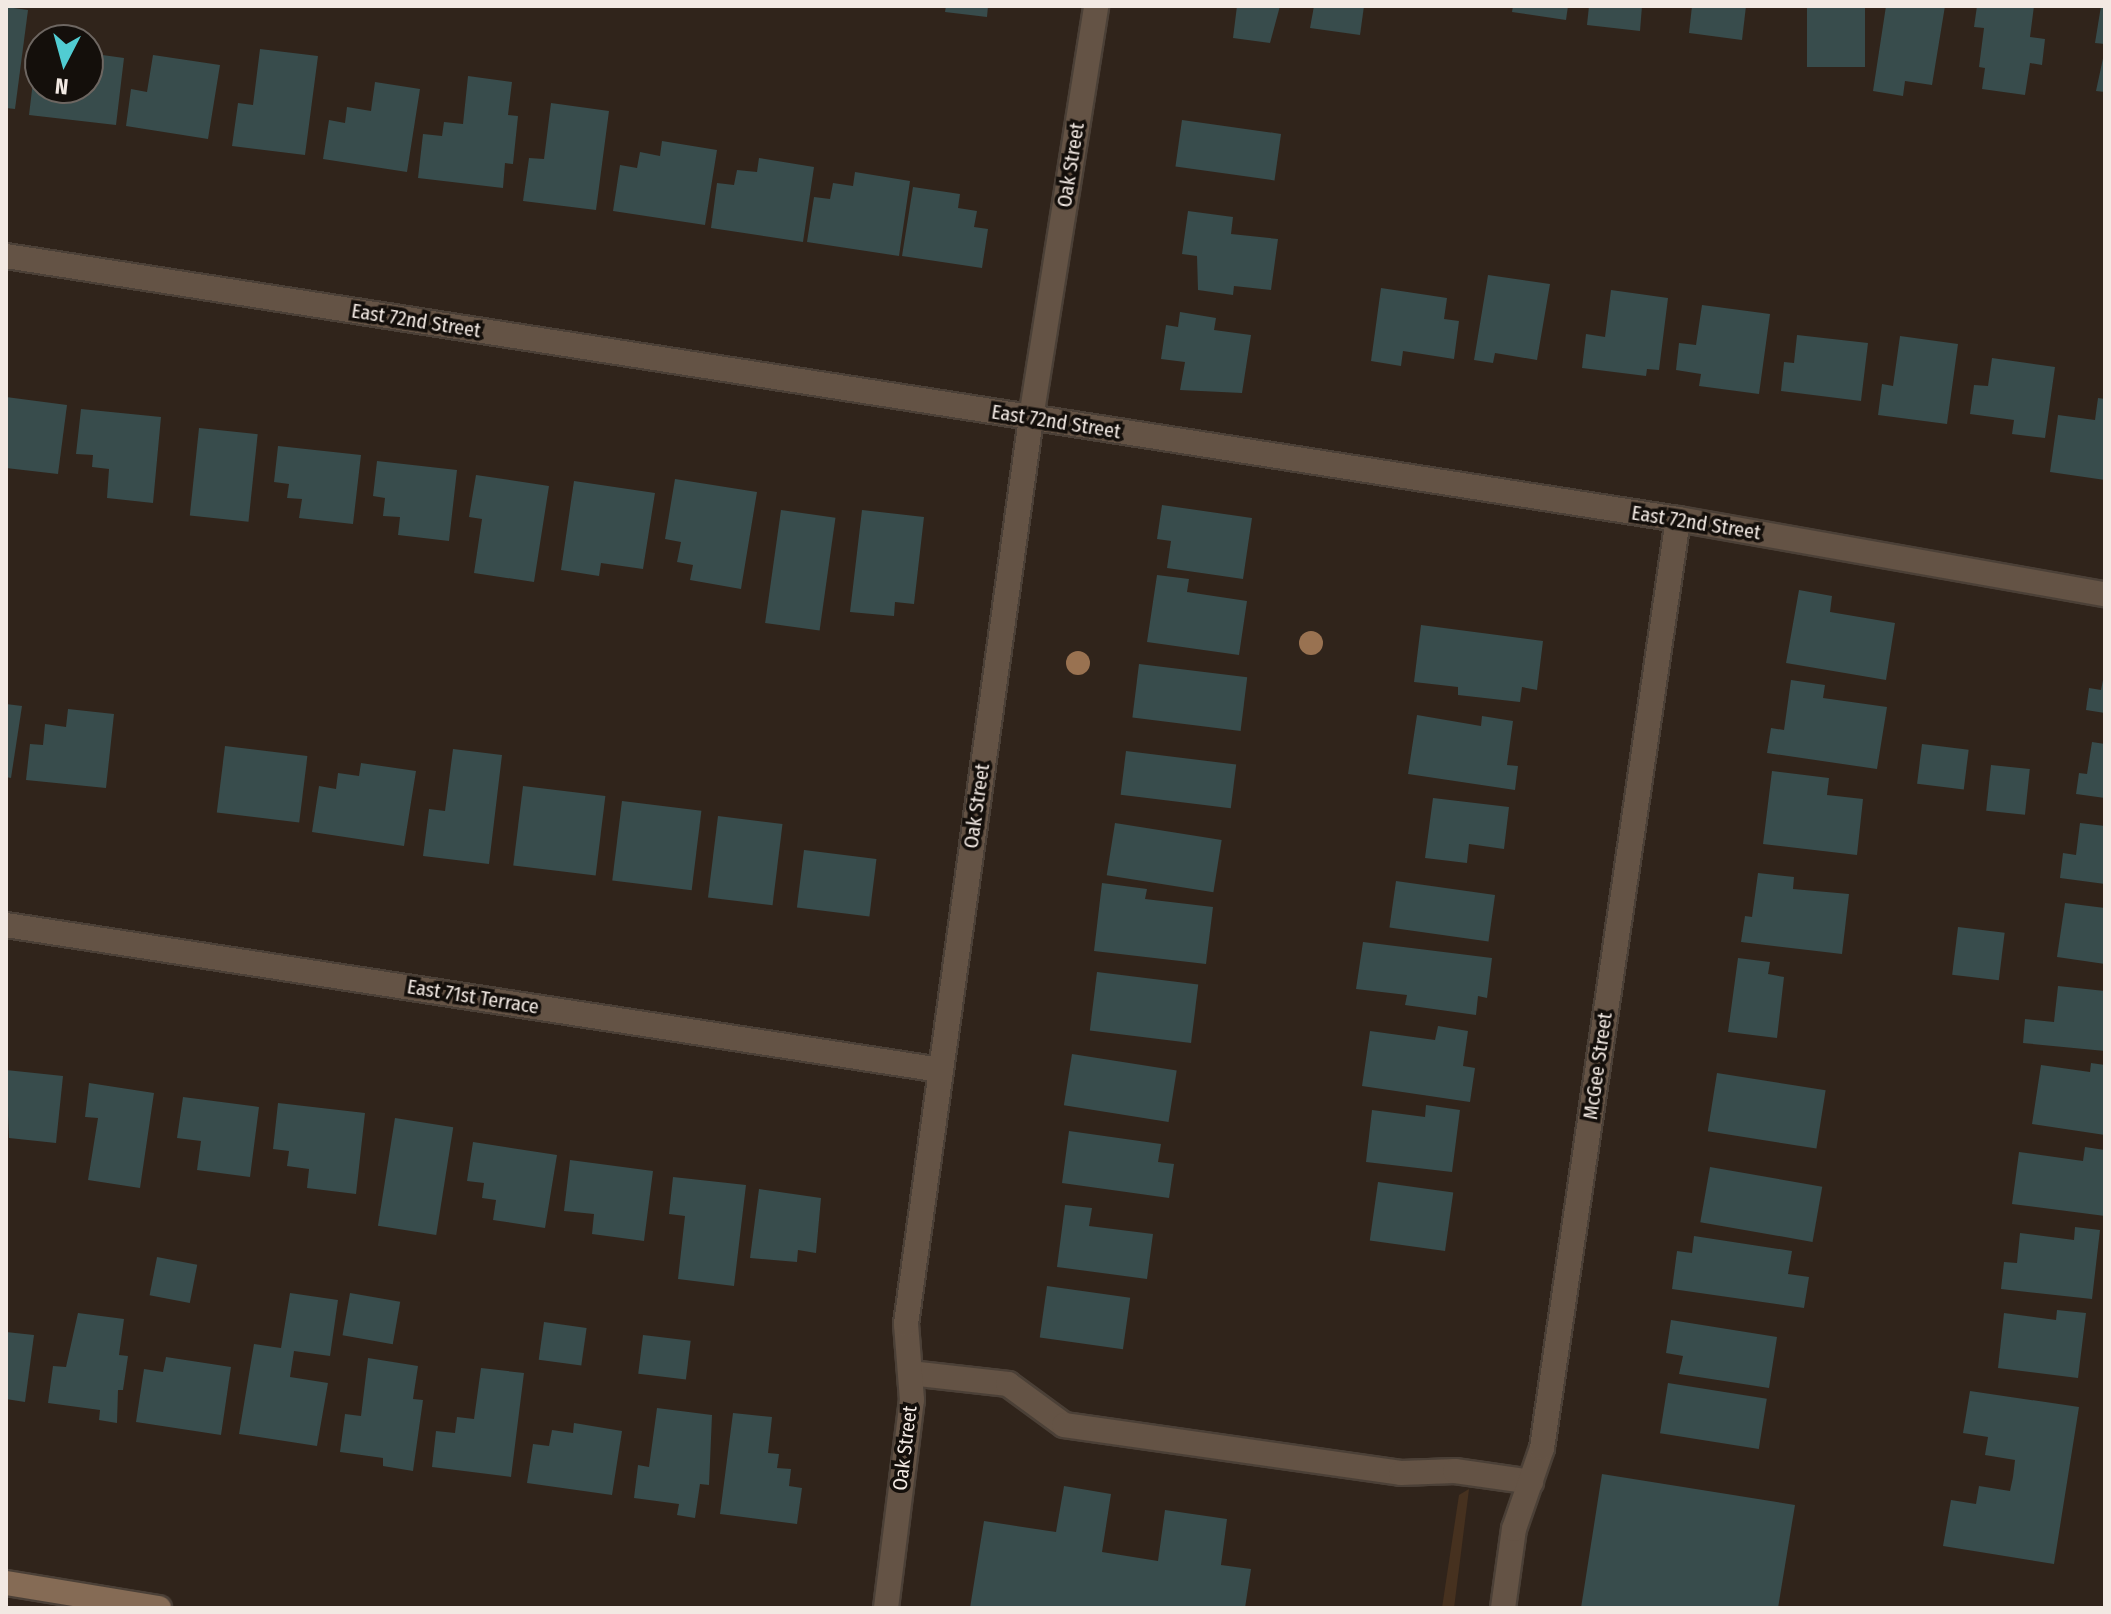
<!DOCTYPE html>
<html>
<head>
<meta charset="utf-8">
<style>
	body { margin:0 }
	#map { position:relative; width:2111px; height:1614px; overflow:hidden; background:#30241b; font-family:"Fira Sans Condensed",sans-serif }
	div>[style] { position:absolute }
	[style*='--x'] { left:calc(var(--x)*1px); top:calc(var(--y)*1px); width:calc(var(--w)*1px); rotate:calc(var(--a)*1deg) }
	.green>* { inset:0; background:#46311f }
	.building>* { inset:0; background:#384c4c; transform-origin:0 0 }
	.roads { filter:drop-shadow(2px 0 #4b4037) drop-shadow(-2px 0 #4b4037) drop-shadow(0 2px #4b4037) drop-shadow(0 -2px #4b4037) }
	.service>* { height:24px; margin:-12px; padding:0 12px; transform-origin:12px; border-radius:12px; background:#645345 }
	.minor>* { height:24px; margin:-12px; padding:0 12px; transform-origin:12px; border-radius:12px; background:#645345 }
	.secondary>* { height:24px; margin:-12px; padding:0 12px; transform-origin:12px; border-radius:12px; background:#856b55 }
	.trees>* { width:24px; height:24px; margin:-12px; border-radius:50%; background:#997251 }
	span { translate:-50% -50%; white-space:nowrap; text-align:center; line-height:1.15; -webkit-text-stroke:7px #140f0b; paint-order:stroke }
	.street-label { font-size:20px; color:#f2e9e3 }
	.frame { position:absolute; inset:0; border:8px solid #f2e9e3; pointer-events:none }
	.north { position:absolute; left:24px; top:24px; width:80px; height:80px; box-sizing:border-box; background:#140f0b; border:2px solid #6d6661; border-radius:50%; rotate:186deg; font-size:22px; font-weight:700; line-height:32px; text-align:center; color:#f2e9e3 }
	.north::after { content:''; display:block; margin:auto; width:28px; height:36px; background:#51ccd2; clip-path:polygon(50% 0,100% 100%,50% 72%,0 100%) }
</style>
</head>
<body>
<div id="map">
	<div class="green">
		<div style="clip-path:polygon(1469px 1489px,1454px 1608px,1442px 1608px,1459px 1495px)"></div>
	</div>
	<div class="building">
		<div style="clip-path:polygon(946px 6px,988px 6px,987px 17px,945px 12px)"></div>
		<div style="clip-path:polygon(1237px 6px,1280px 6px,1270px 43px,1233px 38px)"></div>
		<div style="clip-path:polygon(1314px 6px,1364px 6px,1360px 35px,1310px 28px)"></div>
		<div style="clip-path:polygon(1513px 6px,1568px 6px,1566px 20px,1512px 12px)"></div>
		<div style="clip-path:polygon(1589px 6px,1642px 6px,1640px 31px,1587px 25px)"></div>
		<div style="clip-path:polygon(1692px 6px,1746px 6px,1742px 40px,1689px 33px)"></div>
		<div style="left:1807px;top:6px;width:58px;height:61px"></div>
		<div style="clip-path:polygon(1886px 6px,1945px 6px,1932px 85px,1905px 81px,1903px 96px,1873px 91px)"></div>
		<div style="clip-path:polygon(1977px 6px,2034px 6px,2030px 37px,2045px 39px,2042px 65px,2030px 63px,2025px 95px,1982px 89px,1985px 68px,1979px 67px,1984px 28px,1974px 27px)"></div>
		<div style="clip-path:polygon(2101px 6px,2105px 6px,2105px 44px,2095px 43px)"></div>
		<div style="clip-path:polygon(6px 7px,28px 10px,15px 109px,6px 108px)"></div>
		<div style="clip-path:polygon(260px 49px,318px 56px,305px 155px,232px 146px,238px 103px,253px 105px)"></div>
		<div style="clip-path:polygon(2105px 49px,2105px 92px,2096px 91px)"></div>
		<div style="clip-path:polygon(88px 53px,124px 58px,116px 125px,29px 115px,34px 73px,40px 73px,40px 88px,88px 88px)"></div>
		<div style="clip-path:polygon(153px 55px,220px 65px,208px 139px,126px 126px,131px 89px,147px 92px)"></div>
		<div style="clip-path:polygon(468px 76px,512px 82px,508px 115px,518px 116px,513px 164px,505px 163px,503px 188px,418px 178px,423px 134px,442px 136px,444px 122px,463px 124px)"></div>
		<div style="clip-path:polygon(375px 82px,420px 89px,407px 172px,323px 159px,329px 120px,345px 123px,347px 107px,371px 111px)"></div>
		<div style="clip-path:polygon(551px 103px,609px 111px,596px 210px,523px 201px,529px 158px,544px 159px)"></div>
		<div style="left:1182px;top:120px;width:100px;height:47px;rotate:8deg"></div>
		<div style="clip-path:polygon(662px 141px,717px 150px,705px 225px,613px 211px,620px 165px,637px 168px,640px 152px,660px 156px)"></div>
		<div style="clip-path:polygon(759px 158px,814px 167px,803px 242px,711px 228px,717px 183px,734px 185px,737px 170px,757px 172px)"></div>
		<div style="clip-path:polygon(855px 172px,910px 181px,899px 256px,807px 242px,814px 197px,830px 199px,833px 183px,853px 186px)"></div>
		<div style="clip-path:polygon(913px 187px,960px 194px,958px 208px,977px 211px,974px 227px,988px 229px,982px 268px,902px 256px)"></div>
		<div style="clip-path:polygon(1188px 211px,1233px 217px,1231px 234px,1278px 239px,1271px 290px,1234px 286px,1233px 295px,1198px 290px,1197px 256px,1182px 254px)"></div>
		<div style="clip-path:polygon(1488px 275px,1550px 284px,1537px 360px,1495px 353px,1493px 363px,1474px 360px)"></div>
		<div style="clip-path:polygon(1381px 288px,1447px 298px,1444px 319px,1459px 321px,1454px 359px,1403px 351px,1401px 366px,1371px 361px)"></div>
		<div style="clip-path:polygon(1611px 290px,1668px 298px,1659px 370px,1647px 369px,1646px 376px,1582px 368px,1586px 334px,1605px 337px)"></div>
		<div style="clip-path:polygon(1702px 305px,1770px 314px,1759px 394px,1699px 386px,1701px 374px,1676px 370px,1679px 343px,1696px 345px)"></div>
		<div style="clip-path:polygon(1180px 312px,1216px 318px,1214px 330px,1251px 335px,1242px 393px,1180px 390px,1185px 362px,1161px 359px,1166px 325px,1178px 327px)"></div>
		<div style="clip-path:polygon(1797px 335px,1868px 343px,1861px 401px,1781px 391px,1784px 362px,1794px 363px)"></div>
		<div style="clip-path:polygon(1900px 336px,1958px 344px,1947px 424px,1878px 415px,1882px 384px,1893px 386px)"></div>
		<div style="clip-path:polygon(1992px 358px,2055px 367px,2045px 438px,2012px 434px,2014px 420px,1970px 414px,1974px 385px,1988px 386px)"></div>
		<div style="clip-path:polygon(6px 397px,67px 405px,58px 474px,6px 468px)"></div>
		<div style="clip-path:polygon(2098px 398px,2105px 399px,2105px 480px,2050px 472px,2058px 415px,2095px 420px)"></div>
		<div style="clip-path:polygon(81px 409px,161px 417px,153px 503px,107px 498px,109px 469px,92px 467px,93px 455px,76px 454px)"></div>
		<div style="left:199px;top:428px;width:59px;height:88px;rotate:6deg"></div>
		<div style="clip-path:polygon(278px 446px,361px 455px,353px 524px,299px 518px,302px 499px,287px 498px,289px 484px,274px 482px)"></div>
		<div style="clip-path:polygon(377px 461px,457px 470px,449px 541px,398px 535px,400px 517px,383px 516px,385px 498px,373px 496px)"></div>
		<div style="clip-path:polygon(476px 475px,549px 486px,534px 582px,474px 573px,482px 519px,469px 517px)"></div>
		<div style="clip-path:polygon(675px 479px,757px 492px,741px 589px,690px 580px,693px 565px,677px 562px,681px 542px,665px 539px)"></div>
		<div style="clip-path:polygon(574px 481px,655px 493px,643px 569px,601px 563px,599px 576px,561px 570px)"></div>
		<div style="clip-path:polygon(1162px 505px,1252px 518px,1243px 579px,1167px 568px,1171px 541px,1157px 539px)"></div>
		<div style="left:781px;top:510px;width:55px;height:114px;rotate:8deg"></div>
		<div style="clip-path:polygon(862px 510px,924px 517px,914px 604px,895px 602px,894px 616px,850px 612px)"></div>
		<div style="clip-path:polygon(1157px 575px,1189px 579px,1187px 592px,1247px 601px,1239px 655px,1147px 642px)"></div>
		<div style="clip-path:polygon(1799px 590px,1832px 596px,1830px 612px,1895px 623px,1886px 680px,1786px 663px)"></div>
		<div style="clip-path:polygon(1421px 625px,1543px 641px,1537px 690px,1522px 687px,1520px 702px,1458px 695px,1458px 687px,1414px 682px)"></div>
		<div style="left:1139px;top:664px;width:109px;height:54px;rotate:7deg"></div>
		<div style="clip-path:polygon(2105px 670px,2105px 713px,2086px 710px,2089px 688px,2101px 690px)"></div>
		<div style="clip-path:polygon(1791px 680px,1825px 685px,1823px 698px,1887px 707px,1877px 769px,1767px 753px,1771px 728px,1784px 730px)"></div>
		<div style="clip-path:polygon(6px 704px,22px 706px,11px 778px,6px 777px)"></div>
		<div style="clip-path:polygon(68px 709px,114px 714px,106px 788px,26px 780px,30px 744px,43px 745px,45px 724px,66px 727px)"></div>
		<div style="clip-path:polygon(1417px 715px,1481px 726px,1482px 716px,1513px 721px,1507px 765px,1518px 766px,1515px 790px,1408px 774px)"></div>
		<div style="clip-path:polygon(2092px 742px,2105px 744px,2105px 798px,2076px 794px,2079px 773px,2087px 774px)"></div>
		<div style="left:1922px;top:744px;width:47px;height:40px;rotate:7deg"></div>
		<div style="left:225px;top:746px;width:83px;height:67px;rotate:7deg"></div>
		<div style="clip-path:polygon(453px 749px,502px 755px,489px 864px,423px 856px,429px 809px,445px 811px)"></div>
		<div style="left:1126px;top:751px;width:111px;height:44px;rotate:7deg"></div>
		<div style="clip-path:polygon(361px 763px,416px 771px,404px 846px,312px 832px,319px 786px,336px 789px,338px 773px,359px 776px)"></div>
		<div style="left:1991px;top:765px;width:39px;height:46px;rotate:6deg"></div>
		<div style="clip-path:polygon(1772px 771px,1829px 778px,1827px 795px,1863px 799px,1857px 855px,1763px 844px)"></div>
		<div style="left:523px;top:786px;width:83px;height:80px;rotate:7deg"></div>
		<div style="clip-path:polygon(1433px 798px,1509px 807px,1504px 849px,1469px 844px,1467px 863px,1425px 858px)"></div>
		<div style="left:622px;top:801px;width:80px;height:80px;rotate:7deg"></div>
		<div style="left:718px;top:816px;width:65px;height:82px;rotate:7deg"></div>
		<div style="left:1115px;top:823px;width:108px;height:53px;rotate:9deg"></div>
		<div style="clip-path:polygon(2080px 823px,2105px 826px,2105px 884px,2060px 878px,2063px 853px,2076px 855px)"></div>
		<div style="left:804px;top:850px;width:73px;height:58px;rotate:7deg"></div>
		<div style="clip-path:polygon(1758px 873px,1794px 877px,1793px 889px,1849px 894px,1842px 954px,1741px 942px,1745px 916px,1752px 917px)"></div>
		<div style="left:1396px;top:881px;width:100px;height:47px;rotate:8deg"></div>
		<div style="clip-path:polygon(1102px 883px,1147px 889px,1145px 899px,1213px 907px,1206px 964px,1094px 951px)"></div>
		<div style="clip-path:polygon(2065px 903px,2105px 908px,2105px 964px,2057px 957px)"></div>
		<div style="left:1958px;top:927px;width:47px;height:48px;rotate:7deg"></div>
		<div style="clip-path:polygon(1363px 942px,1492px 958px,1487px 998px,1478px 996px,1476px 1015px,1405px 1005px,1407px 995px,1356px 989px)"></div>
		<div style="clip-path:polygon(1738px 958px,1770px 962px,1768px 974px,1784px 977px,1777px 1038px,1728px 1032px)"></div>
		<div style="left:1097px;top:972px;width:102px;height:59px;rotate:7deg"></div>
		<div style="clip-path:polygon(2058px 986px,2105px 991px,2105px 1051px,2023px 1043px,2025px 1019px,2054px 1022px)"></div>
		<div style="clip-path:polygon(1438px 1026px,1468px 1031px,1463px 1066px,1475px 1068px,1470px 1102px,1362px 1086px,1370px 1031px,1435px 1040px)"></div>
		<div style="left:1072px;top:1054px;width:106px;height:52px;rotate:9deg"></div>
		<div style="clip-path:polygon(2091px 1063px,2105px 1065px,2105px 1135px,2032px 1124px,2041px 1065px,2090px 1072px)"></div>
		<div style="clip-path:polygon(6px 1070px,63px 1076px,56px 1143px,9px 1138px)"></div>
		<div style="left:1717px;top:1073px;width:110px;height:59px;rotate:9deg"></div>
		<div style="clip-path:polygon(89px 1083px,154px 1093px,140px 1188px,88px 1180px,98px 1118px,85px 1117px)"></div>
		<div style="clip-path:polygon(183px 1097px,259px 1107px,250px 1177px,197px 1170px,201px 1141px,177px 1138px)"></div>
		<div style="clip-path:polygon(278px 1103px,365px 1113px,356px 1194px,307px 1188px,309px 1169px,287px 1166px,289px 1151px,273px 1149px)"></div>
		<div style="clip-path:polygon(1426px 1105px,1460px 1110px,1452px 1172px,1366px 1162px,1372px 1110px,1425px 1117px)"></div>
		<div style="left:395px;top:1118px;width:59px;height:109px;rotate:9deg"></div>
		<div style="clip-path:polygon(1069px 1131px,1161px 1144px,1158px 1162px,1174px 1164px,1169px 1198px,1062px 1183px)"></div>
		<div style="clip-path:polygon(473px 1142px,557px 1155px,545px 1228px,493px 1220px,496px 1200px,482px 1198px,484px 1183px,467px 1181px)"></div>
		<div style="clip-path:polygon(2085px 1147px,2105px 1150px,2105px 1216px,2012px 1204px,2019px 1152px,2083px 1161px)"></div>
		<div style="clip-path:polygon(570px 1160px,653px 1171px,644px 1241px,592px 1234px,594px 1214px,564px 1211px)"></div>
		<div style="left:1710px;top:1167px;width:114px;height:56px;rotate:10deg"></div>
		<div style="clip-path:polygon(673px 1177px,746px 1185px,734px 1286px,678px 1279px,685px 1216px,669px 1214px)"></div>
		<div style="left:1378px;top:1182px;width:76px;height:59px;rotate:8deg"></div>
		<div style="clip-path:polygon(759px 1189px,821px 1198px,816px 1253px,798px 1250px,797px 1262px,750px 1258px)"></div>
		<div style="clip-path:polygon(1065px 1205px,1092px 1208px,1089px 1226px,1153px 1234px,1147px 1279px,1057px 1267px)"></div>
		<div style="clip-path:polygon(2075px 1227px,2100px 1230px,2092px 1299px,2001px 1289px,2004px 1262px,2017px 1263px,2020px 1233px,2074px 1240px)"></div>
		<div style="clip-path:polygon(1694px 1236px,1792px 1251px,1788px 1274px,1809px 1277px,1804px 1308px,1672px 1289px,1677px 1251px,1692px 1253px)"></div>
		<div style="left:157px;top:1257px;width:41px;height:39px;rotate:11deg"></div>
		<div style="left:1047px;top:1286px;width:84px;height:52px;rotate:8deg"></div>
		<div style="clip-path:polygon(290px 1293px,338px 1300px,330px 1356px,294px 1351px,290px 1377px,328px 1383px,317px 1446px,239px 1434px,254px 1344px,281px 1348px)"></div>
		<div style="left:350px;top:1293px;width:51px;height:43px;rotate:10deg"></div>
		<div style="clip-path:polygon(2057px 1310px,2086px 1313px,2078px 1378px,1998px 1368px,2004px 1313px,2056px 1320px)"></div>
		<div style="clip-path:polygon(78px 1313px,124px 1319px,119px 1355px,128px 1356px,123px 1390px,118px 1390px,117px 1423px,99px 1420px,100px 1410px,48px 1403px,53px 1366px,66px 1367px)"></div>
		<div style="clip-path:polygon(1671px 1320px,1777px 1337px,1769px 1388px,1679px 1374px,1683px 1356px,1666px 1353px)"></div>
		<div style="left:544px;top:1322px;width:43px;height:38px;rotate:8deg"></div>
		<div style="clip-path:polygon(6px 1332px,34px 1335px,25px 1402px,6px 1399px)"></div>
		<div style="left:643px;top:1335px;width:48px;height:39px;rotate:7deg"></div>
		<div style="clip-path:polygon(166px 1357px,231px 1367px,221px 1435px,136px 1422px,144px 1369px,163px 1372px)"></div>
		<div style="clip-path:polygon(368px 1358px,418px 1366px,413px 1399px,423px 1400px,413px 1471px,383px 1466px,383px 1458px,340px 1452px,345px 1414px,361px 1416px)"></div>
		<div style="clip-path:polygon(481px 1368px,524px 1373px,511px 1477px,432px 1467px,436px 1431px,455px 1433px,457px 1417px,474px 1419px)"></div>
		<div style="left:1668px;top:1383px;width:100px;height:51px;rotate:9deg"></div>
		<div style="clip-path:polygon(1970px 1391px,2079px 1407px,2054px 1564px,1943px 1546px,1951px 1500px,1976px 1504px,1979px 1486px,2010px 1491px,2013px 1477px,2015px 1460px,1985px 1455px,1988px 1437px,1963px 1433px)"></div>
		<div style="clip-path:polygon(657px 1408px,712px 1415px,709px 1485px,700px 1484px,695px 1518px,677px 1515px,679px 1504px,634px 1498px,638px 1465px,649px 1467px)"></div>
		<div style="clip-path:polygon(733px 1413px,772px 1417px,768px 1453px,779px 1454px,777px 1468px,791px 1469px,789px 1486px,802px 1488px,797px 1524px,720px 1514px)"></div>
		<div style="clip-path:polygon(574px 1423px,622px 1431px,612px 1495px,527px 1483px,533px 1444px,549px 1446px,552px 1430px,573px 1433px)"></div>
		<div style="clip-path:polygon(1602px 1474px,1795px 1505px,1778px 1608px,1581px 1608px)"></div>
		<div style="clip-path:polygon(1064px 1486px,1111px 1494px,1102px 1552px,1158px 1561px,1165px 1510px,1227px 1519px,1221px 1565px,1251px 1569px,1245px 1608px,970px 1608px,984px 1521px,1056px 1532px)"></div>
	</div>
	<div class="roads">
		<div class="service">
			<div style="--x:910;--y:1373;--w:99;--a:6.4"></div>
			<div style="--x:1008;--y:1384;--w:69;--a:36.2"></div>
			<div style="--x:1064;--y:1425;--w:340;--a:8.1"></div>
			<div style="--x:1401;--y:1473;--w:54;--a:-2.1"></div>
			<div style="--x:1455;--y:1471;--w:77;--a:8.2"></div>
		</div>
		<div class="minor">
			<div style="--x:6;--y:256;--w:1693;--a:8.94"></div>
			<div style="--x:1678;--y:519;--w:434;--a:10"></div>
			<div style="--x:6;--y:925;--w:945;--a:8.82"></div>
			<div style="--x:886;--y:1608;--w:210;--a:-82.9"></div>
			<div style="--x:912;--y:1400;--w:76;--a:-94.5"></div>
			<div style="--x:906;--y:1324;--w:915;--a:-82.14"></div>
			<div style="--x:1031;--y:418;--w:417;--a:-81"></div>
			<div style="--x:1503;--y:1608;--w:80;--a:-82.1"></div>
			<div style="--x:1514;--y:1529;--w:86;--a:-70.9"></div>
			<div style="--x:1542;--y:1448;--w:939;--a:-81.67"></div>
		</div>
		<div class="secondary">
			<div style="--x:6;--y:1583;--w:155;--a:9.3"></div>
		</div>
	</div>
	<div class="trees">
		<div style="left:1311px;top:643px"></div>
		<div style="left:1078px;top:663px"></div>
	</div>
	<div class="street-label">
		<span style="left:1071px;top:165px;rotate:-81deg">Oak Street</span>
		<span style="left:416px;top:321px;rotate:9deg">East 72nd Street</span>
		<span style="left:1056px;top:422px;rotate:9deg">East 72nd Street</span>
		<span style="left:1696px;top:523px;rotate:9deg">East 72nd Street</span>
		<span style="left:977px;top:806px;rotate:-82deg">Oak Street</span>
		<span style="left:473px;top:997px;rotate:9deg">East 71st Terrace</span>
		<span style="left:1598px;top:1066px;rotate:-82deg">McGee Street</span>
		<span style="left:905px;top:1448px;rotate:-83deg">Oak Street</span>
	</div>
	<div class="frame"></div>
	<div class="north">N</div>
</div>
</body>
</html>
